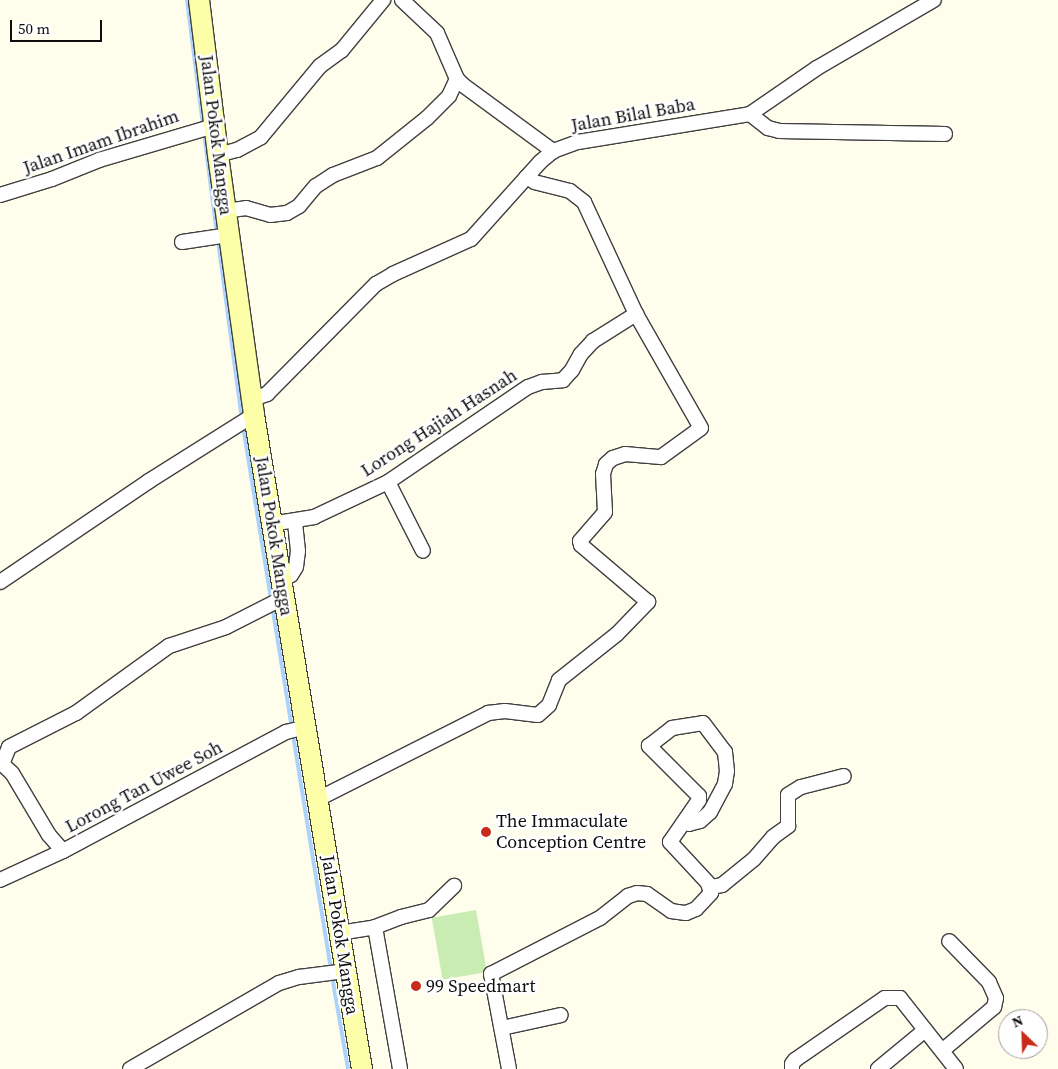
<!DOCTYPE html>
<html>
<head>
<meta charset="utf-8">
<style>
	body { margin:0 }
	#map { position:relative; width:1058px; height:1069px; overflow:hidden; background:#fffeed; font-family:"Source Serif 4",serif }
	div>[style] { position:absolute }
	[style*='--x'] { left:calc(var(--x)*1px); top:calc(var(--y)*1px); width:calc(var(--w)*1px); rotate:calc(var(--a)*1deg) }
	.green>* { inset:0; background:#c9ecb3; transform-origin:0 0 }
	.stream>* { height:4px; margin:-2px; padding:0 2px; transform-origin:2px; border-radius:2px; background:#add2fb }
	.roads { filter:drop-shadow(1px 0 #404040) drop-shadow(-1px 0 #404040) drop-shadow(0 1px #404040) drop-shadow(0 -1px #404040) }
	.minor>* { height:14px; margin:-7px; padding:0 7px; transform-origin:7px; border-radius:7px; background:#fff }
	.secondary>* { height:20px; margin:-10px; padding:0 10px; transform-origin:10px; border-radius:10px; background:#fcffa8 }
	.dots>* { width:14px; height:14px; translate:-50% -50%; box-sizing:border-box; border:2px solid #fff; border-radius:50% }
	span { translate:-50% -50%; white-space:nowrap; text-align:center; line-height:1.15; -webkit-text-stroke:5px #fff; paint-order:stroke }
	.street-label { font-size:18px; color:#0d0d0d }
	.poi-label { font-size:18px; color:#0d0d0d }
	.left { translate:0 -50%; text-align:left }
	.north { position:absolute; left:998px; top:1009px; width:50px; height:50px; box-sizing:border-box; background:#fff; border:1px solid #9e9e9e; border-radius:50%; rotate:336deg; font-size:14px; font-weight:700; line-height:20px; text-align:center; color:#0d0d0d }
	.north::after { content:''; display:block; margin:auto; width:18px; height:22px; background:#c72c1b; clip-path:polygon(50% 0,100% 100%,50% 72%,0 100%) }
	.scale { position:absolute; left:10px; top:20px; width:92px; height:22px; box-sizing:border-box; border:2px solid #0d0d0d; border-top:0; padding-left:6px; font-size:15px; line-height:18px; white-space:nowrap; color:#0d0d0d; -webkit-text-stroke:4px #fff; paint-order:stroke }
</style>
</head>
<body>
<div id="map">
	<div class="green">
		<div style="left:476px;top:910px;width:63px;height:45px;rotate:80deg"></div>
	</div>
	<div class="stream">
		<div style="--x:187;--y:0;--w:235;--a:82.7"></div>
		<div style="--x:218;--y:240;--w:181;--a:82.4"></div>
		<div style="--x:243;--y:426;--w:306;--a:80.8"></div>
		<div style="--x:293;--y:735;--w:237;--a:80.8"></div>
		<div style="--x:332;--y:976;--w:94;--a:80.2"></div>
	</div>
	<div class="roads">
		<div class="minor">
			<div style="--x:402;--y:0;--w:48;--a:43.3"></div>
			<div style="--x:437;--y:33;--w:50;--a:66.5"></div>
			<div style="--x:457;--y:79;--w:8;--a:45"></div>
			<div style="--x:463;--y:85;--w:112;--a:36.3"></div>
			<div style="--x:750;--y:114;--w:23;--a:38"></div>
			<div style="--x:768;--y:128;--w:11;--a:15"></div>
			<div style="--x:779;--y:131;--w:166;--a:1"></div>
			<div style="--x:218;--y:155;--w:20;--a:-15"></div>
			<div style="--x:237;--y:150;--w:27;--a:-28"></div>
			<div style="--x:261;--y:137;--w:92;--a:-50.3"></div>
			<div style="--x:320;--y:66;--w:27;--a:-36"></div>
			<div style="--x:342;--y:50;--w:65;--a:-50.6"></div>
			<div style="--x:0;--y:195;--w:54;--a:-17.1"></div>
			<div style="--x:52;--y:179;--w:51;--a:-22"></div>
			<div style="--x:99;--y:160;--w:120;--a:-16.5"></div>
			<div style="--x:225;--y:211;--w:21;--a:-8"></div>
			<div style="--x:246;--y:208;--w:25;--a:16"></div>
			<div style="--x:270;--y:215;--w:17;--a:-7"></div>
			<div style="--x:287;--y:213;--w:14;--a:-30"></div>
			<div style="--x:299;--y:206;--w:26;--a:-50"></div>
			<div style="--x:316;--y:186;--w:20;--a:-33"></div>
			<div style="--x:333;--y:175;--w:47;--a:-21.1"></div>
			<div style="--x:377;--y:158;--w:64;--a:-38.7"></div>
			<div style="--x:427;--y:118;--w:31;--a:-45"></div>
			<div style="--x:449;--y:96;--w:19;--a:-65"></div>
			<div style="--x:182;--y:242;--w:48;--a:-8.5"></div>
			<div style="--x:252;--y:399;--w:16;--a:-18"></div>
			<div style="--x:267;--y:394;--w:155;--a:-45.3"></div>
			<div style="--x:376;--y:284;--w:20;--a:-30"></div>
			<div style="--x:393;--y:274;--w:85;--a:-24.2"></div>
			<div style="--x:471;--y:239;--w:103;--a:-48.1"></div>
			<div style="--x:540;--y:162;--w:17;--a:-40"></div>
			<div style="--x:553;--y:151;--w:27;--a:-20"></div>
			<div style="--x:578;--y:142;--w:174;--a:-9.2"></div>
			<div style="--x:750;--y:114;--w:81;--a:-34.5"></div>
			<div style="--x:817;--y:68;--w:135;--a:-30.2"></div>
			<div style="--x:388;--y:482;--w:77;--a:63.1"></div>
			<div style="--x:271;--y:524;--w:44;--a:-9.2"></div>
			<div style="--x:314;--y:517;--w:82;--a:-25.3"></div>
			<div style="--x:388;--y:482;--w:169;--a:-34.2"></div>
			<div style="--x:528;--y:387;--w:15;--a:-20"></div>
			<div style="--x:542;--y:382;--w:21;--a:-5"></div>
			<div style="--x:563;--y:380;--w:13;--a:-48"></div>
			<div style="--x:572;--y:370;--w:18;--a:-61"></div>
			<div style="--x:581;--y:354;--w:18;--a:-47"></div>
			<div style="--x:593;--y:341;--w:51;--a:-32.1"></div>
			<div style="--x:281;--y:580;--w:11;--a:-27"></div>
			<div style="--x:291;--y:575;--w:9;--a:-58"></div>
			<div style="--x:296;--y:567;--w:16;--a:-83"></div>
			<div style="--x:298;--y:551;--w:29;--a:-96"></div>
			<div style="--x:0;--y:582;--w:180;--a:-34.1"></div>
			<div style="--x:149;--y:481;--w:124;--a:-32.2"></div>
			<div style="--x:0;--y:762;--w:16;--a:43"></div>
			<div style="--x:12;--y:773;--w:72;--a:59.2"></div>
			<div style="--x:49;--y:835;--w:21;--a:49"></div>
			<div style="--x:3;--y:762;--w:16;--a:-68"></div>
			<div style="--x:9;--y:747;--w:75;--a:-26.9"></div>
			<div style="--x:76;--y:713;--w:115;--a:-35.8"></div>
			<div style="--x:169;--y:646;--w:60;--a:-18.4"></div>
			<div style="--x:226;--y:627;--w:64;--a:-27"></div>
			<div style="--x:318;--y:799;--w:191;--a:-26.8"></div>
			<div style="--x:488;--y:713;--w:17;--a:-7"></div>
			<div style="--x:505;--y:711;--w:33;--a:7"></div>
			<div style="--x:538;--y:715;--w:15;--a:-42"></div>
			<div style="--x:549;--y:705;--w:27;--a:-68"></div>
			<div style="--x:559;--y:680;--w:74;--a:-38.4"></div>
			<div style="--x:617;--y:634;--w:45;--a:-45.9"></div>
			<div style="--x:648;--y:602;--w:88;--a:-139.6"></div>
			<div style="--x:581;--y:545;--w:4;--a:-104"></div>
			<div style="--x:580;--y:541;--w:38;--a:-49"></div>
			<div style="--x:605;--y:512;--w:38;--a:-93"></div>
			<div style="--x:603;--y:474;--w:10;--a:-73"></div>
			<div style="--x:606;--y:464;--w:9;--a:-41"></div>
			<div style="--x:613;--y:458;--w:13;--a:-18"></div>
			<div style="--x:625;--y:454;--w:36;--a:5"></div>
			<div style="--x:661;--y:457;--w:49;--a:-35.9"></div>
			<div style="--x:701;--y:428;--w:131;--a:-119.7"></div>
			<div style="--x:636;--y:314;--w:123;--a:-114.9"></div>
			<div style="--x:584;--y:202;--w:18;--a:-142"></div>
			<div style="--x:570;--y:191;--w:36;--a:-166"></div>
			<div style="--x:535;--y:182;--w:10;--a:-151"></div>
			<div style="--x:0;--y:880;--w:69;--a:-24.7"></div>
			<div style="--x:63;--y:851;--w:253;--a:-28.1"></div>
			<div style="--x:286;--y:732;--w:21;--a:-14"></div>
			<div style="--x:711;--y:887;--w:11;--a:-10"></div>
			<div style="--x:722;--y:885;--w:41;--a:-39.1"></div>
			<div style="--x:754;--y:859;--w:29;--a:-49"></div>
			<div style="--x:773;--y:837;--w:19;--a:-36"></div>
			<div style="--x:788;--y:826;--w:31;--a:-90"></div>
			<div style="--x:788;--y:795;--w:15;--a:-32"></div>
			<div style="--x:801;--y:787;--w:44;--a:-14.3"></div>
			<div style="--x:375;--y:927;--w:144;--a:80"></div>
			<div style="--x:339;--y:933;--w:36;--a:-9"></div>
			<div style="--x:375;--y:927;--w:28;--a:-21"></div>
			<div style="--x:401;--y:917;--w:29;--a:-14"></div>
			<div style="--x:429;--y:910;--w:35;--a:-44"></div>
			<div style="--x:502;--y:1028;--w:60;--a:-12.4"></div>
			<div style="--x:943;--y:1050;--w:67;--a:-40.1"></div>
			<div style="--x:994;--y:1007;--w:9;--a:-77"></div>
			<div style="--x:996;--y:998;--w:17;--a:-114"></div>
			<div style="--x:989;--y:982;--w:57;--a:-134.3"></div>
			<div style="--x:130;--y:1069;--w:172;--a:-30"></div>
			<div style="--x:279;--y:983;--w:21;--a:-17"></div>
			<div style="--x:299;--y:977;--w:46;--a:-7.4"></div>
			<div style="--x:509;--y:1069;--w:97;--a:-100.7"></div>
			<div style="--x:491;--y:974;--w:123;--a:-27.2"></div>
			<div style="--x:600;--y:918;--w:36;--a:-38"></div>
			<div style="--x:628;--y:896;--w:9;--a:-18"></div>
			<div style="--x:637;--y:893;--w:10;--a:6"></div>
			<div style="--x:647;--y:894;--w:29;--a:35"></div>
			<div style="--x:671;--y:911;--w:15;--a:8"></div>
			<div style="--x:686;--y:913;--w:11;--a:-22"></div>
			<div style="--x:696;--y:909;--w:22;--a:-47"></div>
			<div style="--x:711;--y:893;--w:10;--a:-107"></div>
			<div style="--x:708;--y:883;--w:56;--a:-132.8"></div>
			<div style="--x:670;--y:842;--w:51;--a:-55.4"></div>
			<div style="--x:699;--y:800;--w:4;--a:-90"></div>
			<div style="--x:699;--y:796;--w:71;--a:-135"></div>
			<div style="--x:649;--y:746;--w:29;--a:-38"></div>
			<div style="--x:672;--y:728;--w:31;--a:-9"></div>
			<div style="--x:703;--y:723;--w:36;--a:53"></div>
			<div style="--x:725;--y:752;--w:19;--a:84"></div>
			<div style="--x:727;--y:771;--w:13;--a:99"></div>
			<div style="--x:725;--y:784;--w:32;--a:118"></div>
			<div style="--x:710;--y:812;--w:13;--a:138"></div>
			<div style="--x:700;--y:821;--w:11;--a:165"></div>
			<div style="--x:689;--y:824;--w:5;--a:-143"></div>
			<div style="--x:792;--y:1069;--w:5;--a:-90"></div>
			<div style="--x:792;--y:1064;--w:5;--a:-53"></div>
			<div style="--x:795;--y:1060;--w:109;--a:-34.6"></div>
			<div style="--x:885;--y:998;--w:15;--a:0"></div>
			<div style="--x:900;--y:998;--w:90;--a:51.7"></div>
			<div style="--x:878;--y:1069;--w:61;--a:-39.7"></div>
		</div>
		<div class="secondary">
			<div style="--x:199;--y:0;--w:156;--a:83"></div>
			<div style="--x:218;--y:155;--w:262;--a:82.1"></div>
			<div style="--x:254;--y:415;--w:663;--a:80.62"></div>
		</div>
	</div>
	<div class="dots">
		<div style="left:486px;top:832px;background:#c72c1b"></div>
		<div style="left:416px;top:986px;background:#c72c1b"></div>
	</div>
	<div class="street-label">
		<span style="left:633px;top:115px;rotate:-10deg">Jalan Bilal Baba</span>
		<span style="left:216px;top:135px;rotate:83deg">Jalan Pokok Mangga</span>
		<span style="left:101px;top:142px;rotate:-19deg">Jalan Imam Ibrahim</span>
		<span style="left:439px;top:423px;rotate:-33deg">Lorong Hajiah Hasnah</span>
		<span style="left:274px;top:536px;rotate:81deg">Jalan Pokok Mangga</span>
		<span style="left:144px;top:787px;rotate:-28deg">Lorong Tan Uwee Soh</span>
		<span style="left:340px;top:935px;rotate:81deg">Jalan Pokok Mangga</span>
	</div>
	<div class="poi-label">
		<span class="left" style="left:496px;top:832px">The Immaculate<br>Conception Centre</span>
		<span class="left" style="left:426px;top:986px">99 Speedmart</span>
	</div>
	<div class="north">N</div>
	<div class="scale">50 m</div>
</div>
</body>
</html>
